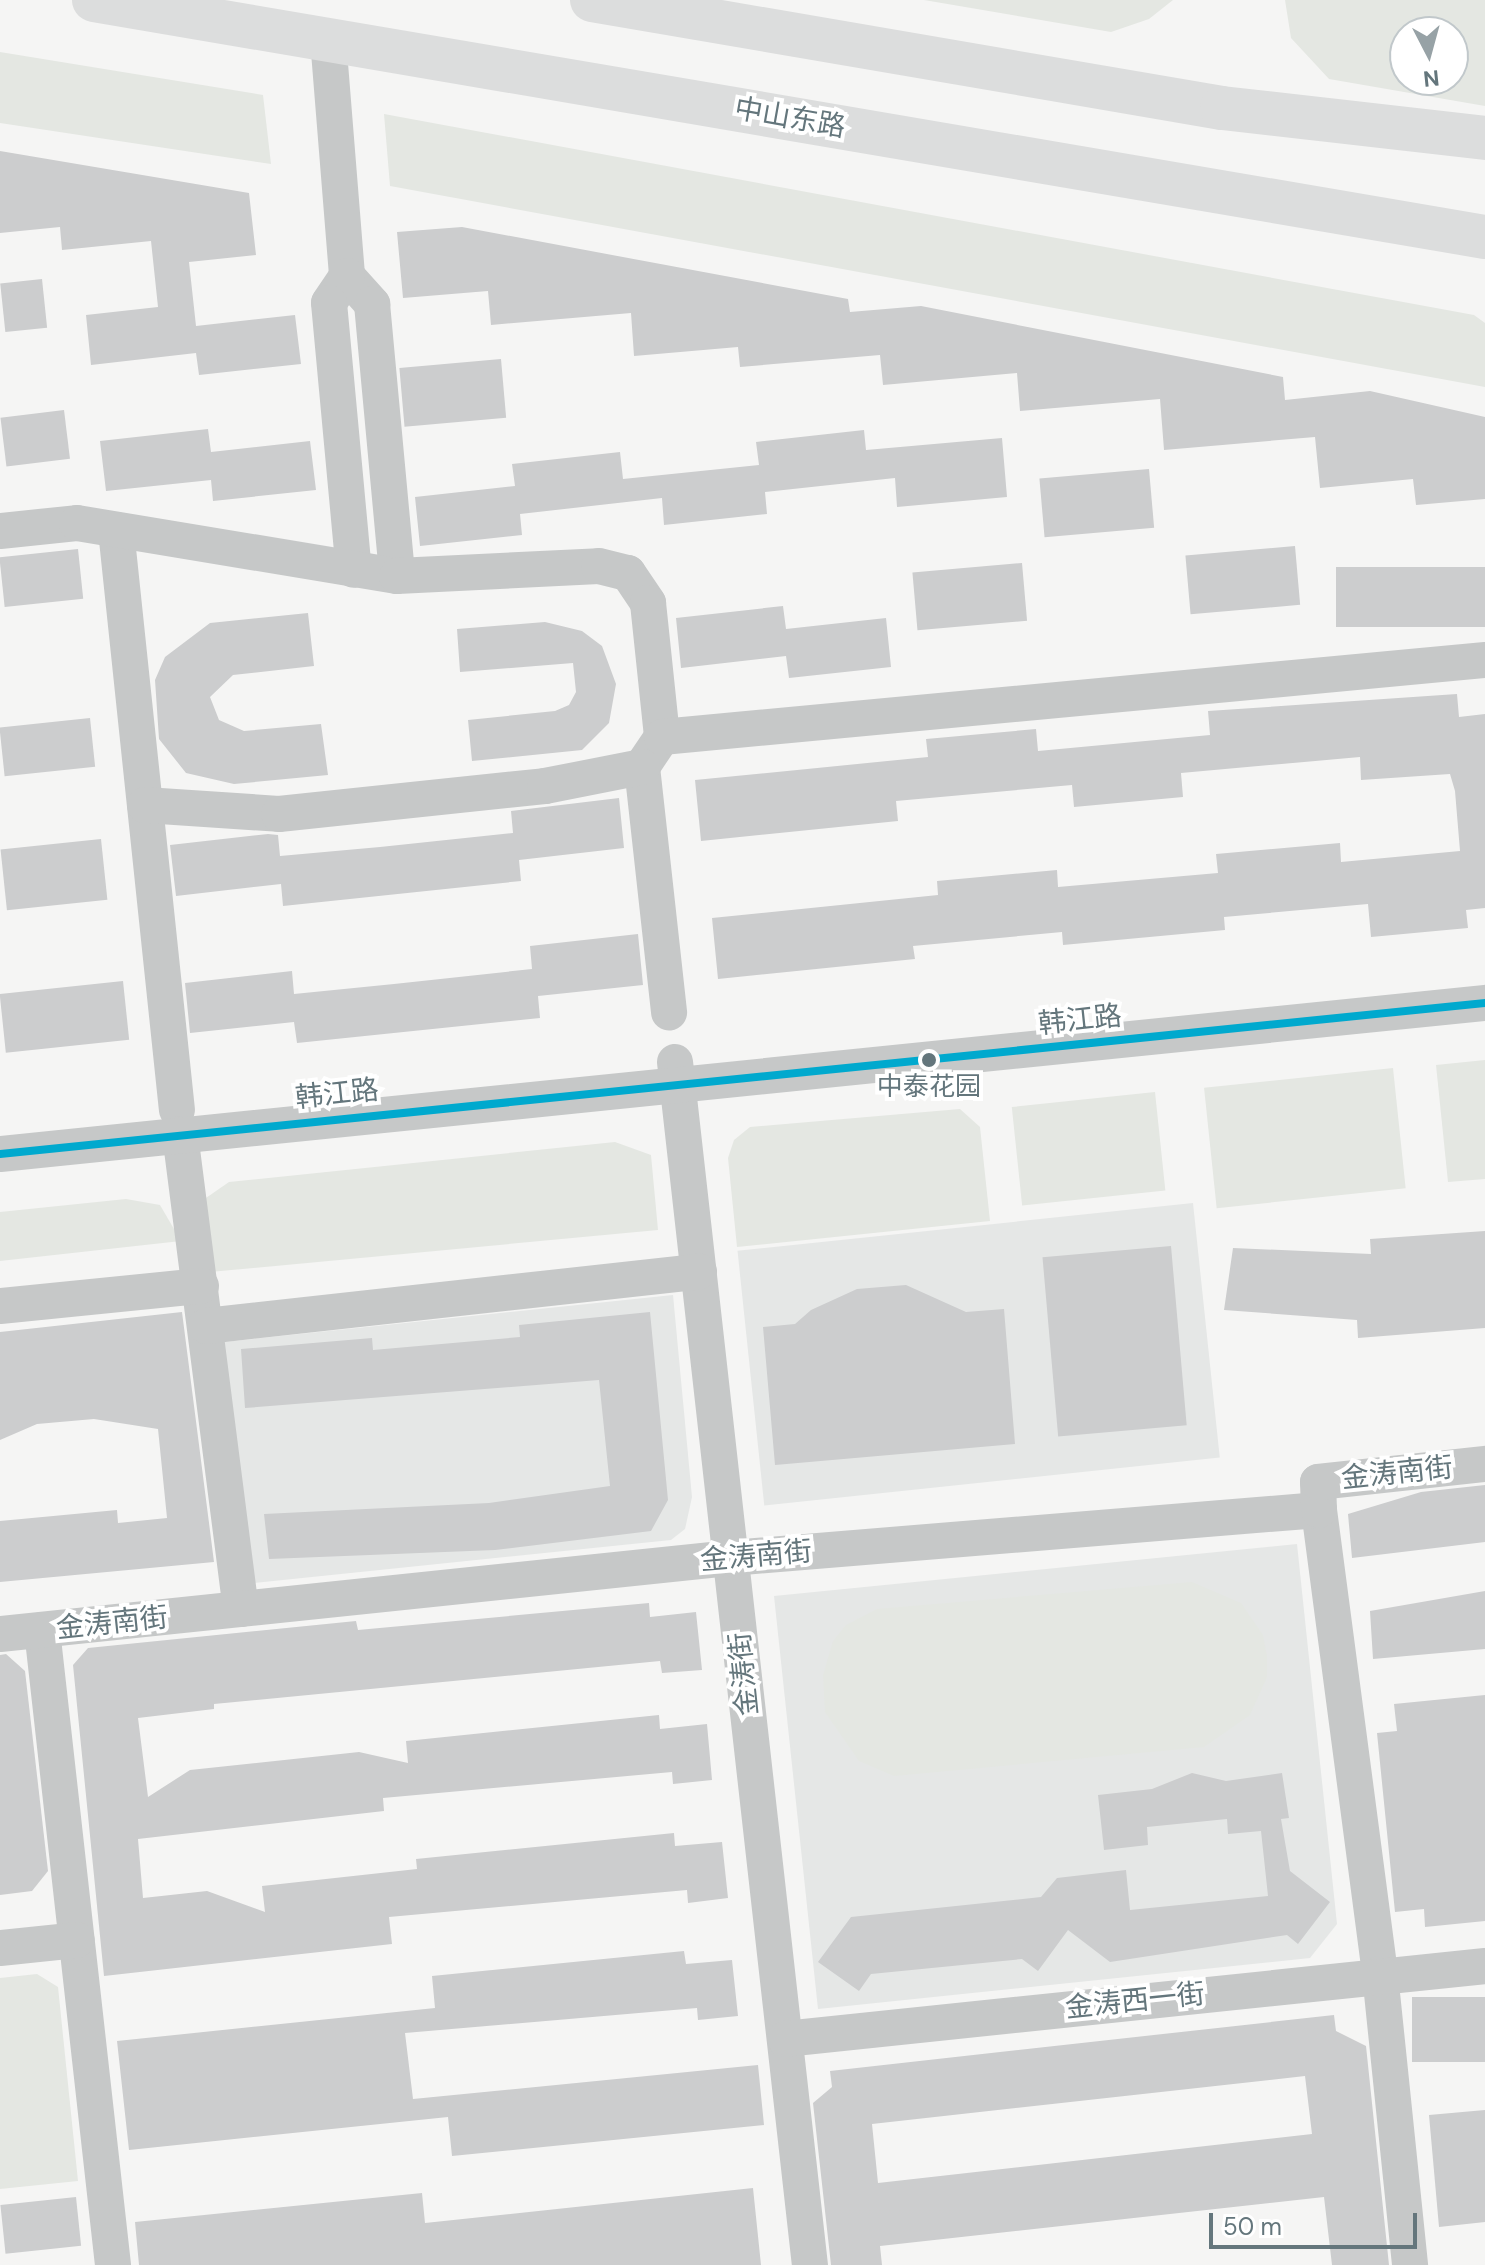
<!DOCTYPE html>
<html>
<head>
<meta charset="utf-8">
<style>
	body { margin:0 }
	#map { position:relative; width:1485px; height:2265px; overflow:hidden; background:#f5f5f4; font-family:"DM Sans","Noto Sans SC",sans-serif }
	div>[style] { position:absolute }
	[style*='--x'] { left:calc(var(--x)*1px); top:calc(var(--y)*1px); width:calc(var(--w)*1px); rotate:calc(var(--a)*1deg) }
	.built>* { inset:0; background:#e5e7e6; transform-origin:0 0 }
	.green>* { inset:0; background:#e4e7e2; transform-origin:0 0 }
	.building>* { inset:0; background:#cccdce; transform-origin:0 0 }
	.minor>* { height:36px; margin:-18px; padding:0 18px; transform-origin:18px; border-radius:18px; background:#c6c8c8 }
	.major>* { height:44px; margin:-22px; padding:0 22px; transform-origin:22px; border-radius:22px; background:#dcdddd }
	.bus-1>* { height:8px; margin:-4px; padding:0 4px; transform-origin:4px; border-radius:4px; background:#00a9ce }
	.dots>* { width:22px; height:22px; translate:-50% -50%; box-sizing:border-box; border:4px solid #fff; border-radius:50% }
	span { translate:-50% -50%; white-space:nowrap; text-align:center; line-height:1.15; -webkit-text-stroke:8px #fff; paint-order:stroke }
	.bus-label { font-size:26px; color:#64767c }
	.street-label { font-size:28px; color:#64767c }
	.north { position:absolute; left:1389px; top:16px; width:80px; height:80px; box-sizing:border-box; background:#fff; border:2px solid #c1c8cb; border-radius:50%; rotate:174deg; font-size:22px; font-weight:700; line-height:32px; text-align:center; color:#64767c }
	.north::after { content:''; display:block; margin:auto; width:28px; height:36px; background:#97a2a6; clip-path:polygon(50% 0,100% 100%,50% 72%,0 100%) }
	.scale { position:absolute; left:1209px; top:2213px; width:208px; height:36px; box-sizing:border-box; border:4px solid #64767c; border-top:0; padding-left:10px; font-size:24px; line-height:28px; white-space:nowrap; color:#64767c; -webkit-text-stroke:6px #fff; paint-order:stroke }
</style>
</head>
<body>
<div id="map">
	<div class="built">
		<div style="left:1193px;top:1203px;width:256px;height:458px;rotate:84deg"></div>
		<div style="clip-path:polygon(673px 1295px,692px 1497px,685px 1529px,671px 1540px,253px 1583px,224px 1342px)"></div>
		<div style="clip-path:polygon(1297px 1544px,1337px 1924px,1310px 1958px,818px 2009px,774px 1596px)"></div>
	</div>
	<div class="green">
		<div style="clip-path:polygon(924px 0,1173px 0,1149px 19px,1111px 32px)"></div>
		<div style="clip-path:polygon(evenodd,1285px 0,1485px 0,1485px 106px,1329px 79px,1291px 38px,1285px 0,1405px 32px,1453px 32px,1453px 80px,1405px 80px,1405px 32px)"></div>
		<div style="clip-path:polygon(0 52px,263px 95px,271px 164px,0 123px)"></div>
		<div style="clip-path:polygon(384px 114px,1474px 315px,1485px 323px,1485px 387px,390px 186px)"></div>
		<div style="clip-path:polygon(1485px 1060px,1485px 1179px,1448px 1182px,1436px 1065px)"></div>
		<div style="left:1393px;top:1068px;width:121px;height:190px;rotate:84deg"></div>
		<div style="left:1155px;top:1092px;width:99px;height:144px;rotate:84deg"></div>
		<div style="clip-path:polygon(960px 1109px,980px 1127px,990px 1221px,737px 1247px,728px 1158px,734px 1140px,750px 1127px)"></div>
		<div style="clip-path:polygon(615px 1142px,651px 1155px,658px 1230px,210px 1272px,203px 1200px,229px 1182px)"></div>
		<div style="clip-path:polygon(126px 1199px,160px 1205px,181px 1241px,0 1261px,0 1212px)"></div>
		<div style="clip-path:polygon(1192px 1582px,1241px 1603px,1263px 1635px,1267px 1656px,1267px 1677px,1250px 1715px,1204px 1747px,894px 1776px,859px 1761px,825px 1712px,823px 1675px,833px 1641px,846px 1625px,877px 1609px)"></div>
		<div style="clip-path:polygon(37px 1974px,58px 1987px,78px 2181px,0 2189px,0 1978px)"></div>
	</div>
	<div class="building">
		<div style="clip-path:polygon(0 151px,249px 193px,256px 255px,189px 262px,196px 326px,295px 315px,301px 364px,199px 375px,196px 353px,91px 365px,86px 315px,158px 307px,151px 241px,62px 250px,60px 227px,0 233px)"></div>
		<div style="clip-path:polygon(462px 227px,848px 299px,850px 312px,921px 306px,1283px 377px,1285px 400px,1370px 391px,1485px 417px,1485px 499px,1416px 505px,1413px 479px,1320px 488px,1315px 437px,1164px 450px,1160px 399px,1020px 411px,1017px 373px,883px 385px,880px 355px,740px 367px,738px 347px,634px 356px,631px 313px,491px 325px,488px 291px,403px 298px,397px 232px)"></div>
		<div style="left:42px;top:279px;width:49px;height:42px;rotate:84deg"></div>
		<div style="left:501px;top:359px;width:59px;height:102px;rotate:85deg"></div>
		<div style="left:64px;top:410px;width:49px;height:64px;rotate:83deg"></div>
		<div style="clip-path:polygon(208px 429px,211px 452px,310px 441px,316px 490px,213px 501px,211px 480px,106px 491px,100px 441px)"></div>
		<div style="clip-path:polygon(864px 430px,866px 450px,1002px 438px,1007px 497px,897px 507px,895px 478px,765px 492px,767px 514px,664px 525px,662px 498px,520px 514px,522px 535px,420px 546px,415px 497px,515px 486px,512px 464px,620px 452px,623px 479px,759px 465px,756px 442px)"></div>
		<div style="left:1149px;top:469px;width:59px;height:110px;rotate:85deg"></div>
		<div style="left:1295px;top:546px;width:59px;height:110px;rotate:85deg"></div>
		<div style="left:78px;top:549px;width:50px;height:79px;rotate:84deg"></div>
		<div style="left:1022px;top:563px;width:58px;height:110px;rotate:85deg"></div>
		<div style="left:1485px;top:567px;width:60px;height:149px;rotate:90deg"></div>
		<div style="clip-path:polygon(783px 606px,786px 629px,886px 618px,891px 667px,789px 678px,786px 656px,681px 668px,676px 618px)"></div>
		<div style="clip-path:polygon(308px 613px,314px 666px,233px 675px,210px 697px,219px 720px,244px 731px,321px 724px,328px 775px,234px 784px,186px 773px,159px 739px,155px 680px,165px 657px,210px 623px)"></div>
		<div style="clip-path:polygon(545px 622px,582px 631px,602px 646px,616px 684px,609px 723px,582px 750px,472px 761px,468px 720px,555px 711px,569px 705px,576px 692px,573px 663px,460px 672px,457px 629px)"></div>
		<div style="clip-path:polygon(1457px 694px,1459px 717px,1485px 714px,1485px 908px,1466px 910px,1468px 928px,1371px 937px,1368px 904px,1224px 917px,1225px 930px,1063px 945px,1062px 932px,913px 946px,915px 959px,718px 979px,712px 918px,938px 895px,937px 881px,1057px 870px,1058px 887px,1218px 873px,1216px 854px,1340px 843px,1341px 862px,1460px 851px,1455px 791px,1450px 774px,1361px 780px,1360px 757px,1181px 773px,1183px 797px,1074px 807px,1072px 785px,896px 801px,898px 821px,701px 841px,695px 780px,928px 757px,926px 739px,1036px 729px,1038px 751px,1210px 735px,1208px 711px)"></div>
		<div style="left:90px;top:718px;width:49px;height:91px;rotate:84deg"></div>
		<div style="clip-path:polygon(619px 798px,624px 848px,519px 860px,521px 881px,283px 906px,281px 884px,176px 896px,170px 845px,268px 834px,278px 835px,280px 856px,380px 847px,513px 833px,511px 811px)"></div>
		<div style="left:101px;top:839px;width:61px;height:101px;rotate:84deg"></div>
		<div style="clip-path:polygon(638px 934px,643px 985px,538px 996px,540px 1018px,297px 1043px,294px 1022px,190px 1033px,185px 983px,292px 971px,294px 994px,394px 984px,532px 969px,530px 946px)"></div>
		<div style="left:123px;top:981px;width:59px;height:124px;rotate:84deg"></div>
		<div style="clip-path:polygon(1485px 1231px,1485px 1328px,1358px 1338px,1357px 1320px,1224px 1310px,1233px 1248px,1371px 1254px,1370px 1239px)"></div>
		<div style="left:1171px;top:1246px;width:180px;height:129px;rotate:85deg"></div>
		<div style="clip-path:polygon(906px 1285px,966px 1312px,1004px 1309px,1015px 1444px,775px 1465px,763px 1327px,795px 1324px,811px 1310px,857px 1289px)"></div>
		<div style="clip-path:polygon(182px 1312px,214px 1562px,0 1582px,0 1521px,117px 1510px,118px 1523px,167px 1518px,158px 1429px,94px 1419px,37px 1424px,0 1440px,0 1332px)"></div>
		<div style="clip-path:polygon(650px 1312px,668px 1500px,651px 1531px,495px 1550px,269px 1559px,264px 1514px,489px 1503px,610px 1486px,599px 1380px,245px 1408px,241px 1349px,372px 1338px,373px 1350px,520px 1337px,519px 1325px)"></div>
		<div style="clip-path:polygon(1485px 1485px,1485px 1542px,1352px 1558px,1348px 1514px,1421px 1492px)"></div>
		<div style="clip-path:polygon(1485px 1591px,1485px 1649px,1373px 1659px,1370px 1611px)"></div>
		<div style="clip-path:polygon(649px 1603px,650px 1617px,696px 1612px,702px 1670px,662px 1673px,660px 1661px,214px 1704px,214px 1709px,138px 1718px,148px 1797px,190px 1770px,359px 1752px,408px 1763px,406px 1741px,659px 1715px,660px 1729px,707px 1724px,712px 1780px,673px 1784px,672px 1772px,383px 1798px,384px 1811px,138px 1839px,143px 1898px,207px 1891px,265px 1912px,262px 1886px,417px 1869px,416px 1859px,674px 1833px,675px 1846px,722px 1842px,728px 1898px,688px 1903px,687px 1890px,389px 1917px,392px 1944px,104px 1976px,73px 1665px,88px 1648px,356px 1621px,358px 1630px)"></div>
		<div style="clip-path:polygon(6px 1654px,25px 1671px,48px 1871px,32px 1891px,0 1895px,0 1655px)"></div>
		<div style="clip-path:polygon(1485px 1695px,1485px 1921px,1425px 1927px,1424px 1909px,1395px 1912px,1377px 1733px,1397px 1731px,1394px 1704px)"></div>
		<div style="clip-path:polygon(1192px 1773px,1226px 1781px,1282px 1773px,1289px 1818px,1281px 1819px,1290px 1871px,1330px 1902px,1298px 1944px,1287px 1935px,1110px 1962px,1068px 1930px,1038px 1971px,1022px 1959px,871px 1974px,859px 1991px,818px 1962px,851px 1917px,1041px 1897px,1057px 1878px,1126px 1870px,1130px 1910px,1268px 1896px,1261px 1831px,1228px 1834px,1227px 1819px,1147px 1827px,1148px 1845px,1104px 1850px,1098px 1795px,1152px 1789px)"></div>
		<div style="clip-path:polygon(684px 1951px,686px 1964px,732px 1960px,738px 2016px,698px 2020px,697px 2008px,405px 2033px,413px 2099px,758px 2065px,764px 2125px,452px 2156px,448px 2117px,129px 2150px,117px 2041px,435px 2008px,432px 1976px)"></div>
		<div style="left:1485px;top:1997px;width:65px;height:73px;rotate:90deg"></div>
		<div style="clip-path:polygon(evenodd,1334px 2015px,1336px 2031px,1366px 2046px,1389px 2265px,1332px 2265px,1324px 2197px,880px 2246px,882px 2265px,831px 2265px,813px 2103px,832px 2087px,830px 2071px,1334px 2015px,1305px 2076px,1312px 2134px,878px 2183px,872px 2124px,1305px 2076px)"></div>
		<div style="clip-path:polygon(1485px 2110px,1485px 2222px,1439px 2227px,1429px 2115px)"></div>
		<div style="clip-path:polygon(753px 2188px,761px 2265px,139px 2265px,135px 2222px,422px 2193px,425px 2223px)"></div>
		<div style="left:76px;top:2197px;width:49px;height:76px;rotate:84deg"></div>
	</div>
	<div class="minor">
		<div style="--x:328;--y:39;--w:238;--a:85.4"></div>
		<div style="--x:347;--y:276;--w:38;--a:48"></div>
		<div style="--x:372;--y:304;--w:273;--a:84.7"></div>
		<div style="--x:347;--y:276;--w:32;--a:124"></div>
		<div style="--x:329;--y:303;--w:268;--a:84.7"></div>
		<div style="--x:116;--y:530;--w:583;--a:84"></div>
		<div style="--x:0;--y:531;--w:77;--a:-5.9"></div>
		<div style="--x:77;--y:523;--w:324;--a:9.4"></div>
		<div style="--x:397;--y:576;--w:202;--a:-2.8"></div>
		<div style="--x:599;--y:566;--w:30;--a:14"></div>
		<div style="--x:628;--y:573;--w:36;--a:56"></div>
		<div style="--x:648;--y:603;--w:135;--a:84"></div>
		<div style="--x:662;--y:737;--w:36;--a:124"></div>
		<div style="--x:642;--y:767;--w:247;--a:83.7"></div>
		<div style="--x:662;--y:737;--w:827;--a:-5.35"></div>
		<div style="--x:145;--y:805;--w:134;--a:3.8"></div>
		<div style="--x:279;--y:814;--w:267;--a:-6"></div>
		<div style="--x:545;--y:786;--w:99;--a:-11.1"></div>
		<div style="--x:675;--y:1062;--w:1211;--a:83.6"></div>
		<div style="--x:180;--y:1134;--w:479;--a:82.7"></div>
		<div style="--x:0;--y:1154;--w:1493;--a:-5.81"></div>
		<div style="--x:0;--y:1306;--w:202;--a:-5.7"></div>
		<div style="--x:206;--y:1326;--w:496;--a:-6.3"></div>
		<div style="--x:1319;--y:1510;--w:468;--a:82.5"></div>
		<div style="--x:1380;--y:1974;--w:293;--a:84.1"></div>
		<div style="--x:42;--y:1630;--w:639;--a:83.62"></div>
		<div style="--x:0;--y:1634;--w:735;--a:-5.94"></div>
		<div style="--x:731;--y:1558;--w:590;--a:-4.67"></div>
		<div style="--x:1319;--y:1510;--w:28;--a:-92"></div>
		<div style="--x:1318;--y:1482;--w:168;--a:-6.2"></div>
		<div style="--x:0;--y:1948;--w:77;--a:-5.9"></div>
		<div style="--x:785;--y:2039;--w:704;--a:-5.95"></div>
	</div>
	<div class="major">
		<div style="--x:94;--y:0;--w:1411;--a:9.67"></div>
		<div style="--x:592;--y:0;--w:639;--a:9.73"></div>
		<div style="--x:1222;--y:108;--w:265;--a:6.5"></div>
	</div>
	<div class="bus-1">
		<div style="--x:0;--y:1154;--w:1493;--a:-5.81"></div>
	</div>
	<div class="dots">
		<div style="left:929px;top:1060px;background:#64767c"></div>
	</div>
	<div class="bus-label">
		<span style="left:929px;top:1087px">中泰花园</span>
	</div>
	<div class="street-label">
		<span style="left:790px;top:118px;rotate:10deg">中山东路</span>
		<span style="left:1080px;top:1020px;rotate:-6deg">韩江路</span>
		<span style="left:337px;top:1094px;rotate:-6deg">韩江路</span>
		<span style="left:1397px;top:1473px;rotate:-6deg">金涛南街</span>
		<span style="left:756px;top:1556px;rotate:-5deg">金涛南街</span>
		<span style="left:112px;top:1623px;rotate:-6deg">金涛南街</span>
		<span style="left:744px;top:1674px;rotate:-96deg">金涛街</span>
		<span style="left:1135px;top:2001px;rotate:-6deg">金涛西一街</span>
	</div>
	<div class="north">N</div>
	<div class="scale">50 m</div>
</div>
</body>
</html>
